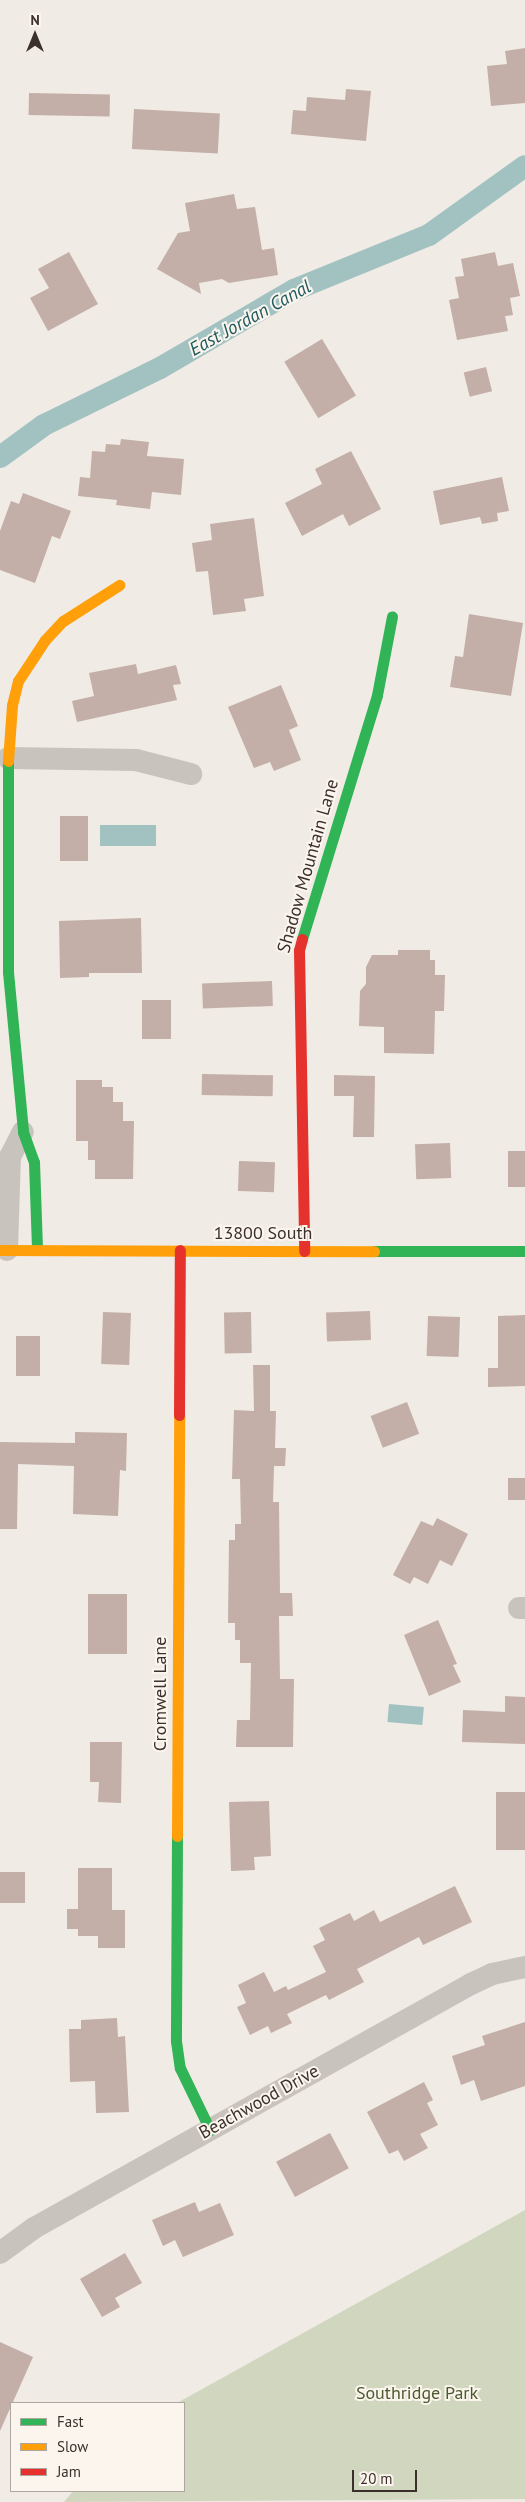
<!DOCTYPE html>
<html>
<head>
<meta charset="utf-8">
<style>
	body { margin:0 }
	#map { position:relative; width:525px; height:2502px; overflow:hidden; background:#f0ebe5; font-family:"PT Sans",sans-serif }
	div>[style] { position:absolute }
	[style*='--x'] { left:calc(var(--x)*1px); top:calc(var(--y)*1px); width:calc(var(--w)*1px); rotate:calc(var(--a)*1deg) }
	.green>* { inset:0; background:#d1d6bf }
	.water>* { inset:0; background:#a1c2c1; transform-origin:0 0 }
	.canal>* { height:22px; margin:-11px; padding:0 11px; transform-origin:11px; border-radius:11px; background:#a1c2c1 }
	.building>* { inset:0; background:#c3afa7; transform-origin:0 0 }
	.street>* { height:22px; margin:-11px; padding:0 11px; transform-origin:11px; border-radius:11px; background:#c9c3be }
	.fast>* { height:11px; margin:-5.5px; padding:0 5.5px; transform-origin:5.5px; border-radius:5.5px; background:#30b455 }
	.slow>* { height:11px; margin:-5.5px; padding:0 5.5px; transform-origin:5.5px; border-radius:5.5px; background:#ff9f0a }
	.jam>* { height:11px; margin:-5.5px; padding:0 5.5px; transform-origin:5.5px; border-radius:5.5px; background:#e5322d }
	span { translate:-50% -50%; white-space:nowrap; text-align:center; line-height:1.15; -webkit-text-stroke:4px #fbf5ee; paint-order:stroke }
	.street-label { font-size:18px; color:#3b302b }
	.park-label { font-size:18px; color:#4a5a2e }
	.water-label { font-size:19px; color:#1f5a5e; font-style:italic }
	.legend { position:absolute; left:10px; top:2402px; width:175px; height:90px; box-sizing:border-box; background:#fbf5ee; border:1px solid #aea6a0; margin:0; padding:6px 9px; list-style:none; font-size:15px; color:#3b302b }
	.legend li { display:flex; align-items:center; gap:10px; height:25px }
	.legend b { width:25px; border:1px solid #aea6a0 }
	.north { position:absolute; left:10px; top:10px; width:50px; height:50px; -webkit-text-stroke:4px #fbf5ee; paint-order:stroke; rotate:0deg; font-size:14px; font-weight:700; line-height:20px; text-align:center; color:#3b302b }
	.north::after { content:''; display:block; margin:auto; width:18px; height:22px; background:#3b302b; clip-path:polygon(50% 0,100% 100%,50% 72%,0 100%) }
	.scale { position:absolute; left:352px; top:2470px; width:65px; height:22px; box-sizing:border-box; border:2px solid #3b302b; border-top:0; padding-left:6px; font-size:15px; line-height:18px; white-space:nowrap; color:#3b302b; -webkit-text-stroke:4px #fbf5ee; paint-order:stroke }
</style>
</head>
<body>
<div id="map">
	<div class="green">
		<div style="clip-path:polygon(525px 2210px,525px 2499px,64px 2502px,73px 2491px,184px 2491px,184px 2403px,177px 2403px)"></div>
	</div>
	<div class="water">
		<div style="left:100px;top:825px;width:56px;height:21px"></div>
		<div style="left:389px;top:1704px;width:35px;height:18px;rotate:5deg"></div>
	</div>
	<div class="canal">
		<div style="--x:0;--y:457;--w:54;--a:-36"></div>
		<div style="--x:44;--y:425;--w:129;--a:-26.2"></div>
		<div style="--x:160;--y:368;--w:155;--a:-30.2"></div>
		<div style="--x:294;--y:290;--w:146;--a:-22.2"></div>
		<div style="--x:429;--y:235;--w:118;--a:-35.7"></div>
	</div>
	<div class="building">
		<div style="clip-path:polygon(525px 48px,525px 103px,491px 106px,487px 66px,507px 64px,505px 51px)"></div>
		<div style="clip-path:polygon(346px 89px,371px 91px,366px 141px,291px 134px,293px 110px,306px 111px,307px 97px,345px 100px)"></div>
		<div style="left:29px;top:93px;width:81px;height:22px;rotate:1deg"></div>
		<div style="left:134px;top:109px;width:86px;height:40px;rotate:3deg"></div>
		<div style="clip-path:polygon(234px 194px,237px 209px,255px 207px,262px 250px,274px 248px,278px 275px,229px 283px,222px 279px,199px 283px,201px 294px,157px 269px,178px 233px,190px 231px,185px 203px)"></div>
		<div style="clip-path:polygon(69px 252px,98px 304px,48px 331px,30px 298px,49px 288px,38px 269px)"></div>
		<div style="clip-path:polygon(495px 252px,498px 266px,513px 263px,520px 296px,510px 298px,513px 315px,505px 316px,508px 331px,457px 340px,449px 300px,459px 298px,455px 277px,464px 276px,461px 259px)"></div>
		<div style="left:322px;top:339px;width:66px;height:44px;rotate:59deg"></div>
		<div style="left:486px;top:367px;width:25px;height:23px;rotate:76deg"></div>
		<div style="clip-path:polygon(121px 439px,149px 442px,147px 456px,184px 459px,181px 495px,152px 492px,150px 509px,116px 505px,117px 500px,78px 496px,80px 477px,90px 478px,92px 451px,105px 452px,106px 444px,120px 445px)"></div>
		<div style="clip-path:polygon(351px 451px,381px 509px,349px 526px,343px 514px,302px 536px,285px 503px,322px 484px,315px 469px)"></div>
		<div style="clip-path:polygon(502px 477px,509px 511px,497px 513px,498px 521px,482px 524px,480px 517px,440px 525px,433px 491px)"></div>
		<div style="clip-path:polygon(23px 493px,71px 511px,60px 539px,52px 536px,35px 583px,0 570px,0 531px,11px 501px,19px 504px)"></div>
		<div style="clip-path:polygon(254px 518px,264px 596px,244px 599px,246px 611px,213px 615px,208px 571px,196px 572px,192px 543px,212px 540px,210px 524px)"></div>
		<div style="clip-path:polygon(469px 614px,523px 623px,511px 696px,450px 687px,455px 656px,463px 657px)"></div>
		<div style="clip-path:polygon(136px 664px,138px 674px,176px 665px,181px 684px,173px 685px,177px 700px,77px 722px,72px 701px,94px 696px,89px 673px)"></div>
		<div style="clip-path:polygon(281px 685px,298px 726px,289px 730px,301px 760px,274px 771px,270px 762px,254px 768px,228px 707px)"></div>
		<div style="left:60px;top:816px;width:28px;height:45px"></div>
		<div style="clip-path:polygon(141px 918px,142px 973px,89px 973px,89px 977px,60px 978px,59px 921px)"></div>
		<div style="clip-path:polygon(398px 950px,430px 950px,430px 960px,435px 960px,435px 975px,445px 975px,444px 1011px,435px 1011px,434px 1054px,384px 1053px,384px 1027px,359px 1026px,360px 991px,366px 984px,366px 967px,372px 955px,398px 955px)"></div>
		<div style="left:272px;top:981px;width:25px;height:70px;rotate:88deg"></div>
		<div style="left:142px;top:1000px;width:29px;height:39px"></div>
		<div style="left:202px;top:1074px;width:71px;height:21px;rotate:1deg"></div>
		<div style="clip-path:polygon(334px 1075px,375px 1076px,374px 1137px,353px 1137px,354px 1096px,334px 1096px)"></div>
		<div style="clip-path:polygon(76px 1080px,102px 1080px,102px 1087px,113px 1087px,113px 1102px,123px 1102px,123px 1121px,134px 1121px,133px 1179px,95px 1179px,95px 1160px,88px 1160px,88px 1141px,76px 1141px)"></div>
		<div style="left:450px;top:1143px;width:35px;height:35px;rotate:88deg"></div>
		<div style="left:508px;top:1151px;width:17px;height:36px"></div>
		<div style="left:239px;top:1161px;width:36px;height:30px;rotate:2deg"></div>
		<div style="left:370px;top:1311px;width:29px;height:44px;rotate:88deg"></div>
		<div style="left:103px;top:1312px;width:28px;height:52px;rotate:2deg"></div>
		<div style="left:251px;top:1312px;width:41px;height:27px;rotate:89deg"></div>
		<div style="clip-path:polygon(525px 1315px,525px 1386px,488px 1387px,488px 1368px,498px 1368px,498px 1316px)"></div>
		<div style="left:428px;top:1316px;width:32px;height:40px;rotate:2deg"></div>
		<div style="left:16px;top:1336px;width:24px;height:40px"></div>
		<div style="clip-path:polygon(253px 1365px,270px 1365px,270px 1411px,276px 1411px,275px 1448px,286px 1448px,285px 1466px,274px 1466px,273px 1502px,279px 1502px,280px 1593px,292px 1593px,293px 1616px,279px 1616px,280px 1679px,294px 1679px,293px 1747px,236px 1747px,237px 1720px,250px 1720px,251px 1663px,240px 1663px,240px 1640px,235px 1640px,235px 1623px,228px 1623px,229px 1540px,235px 1540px,235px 1524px,241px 1524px,240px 1479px,232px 1479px,234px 1410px,254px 1411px)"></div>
		<div style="left:407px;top:1402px;width:34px;height:39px;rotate:69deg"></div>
		<div style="clip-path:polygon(75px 1432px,127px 1433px,126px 1471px,120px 1470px,118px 1516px,73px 1514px,74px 1466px,18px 1464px,17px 1529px,0 1529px,0 1442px,75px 1443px)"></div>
		<div style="left:508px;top:1478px;width:17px;height:22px"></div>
		<div style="clip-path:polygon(437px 1518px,468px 1534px,452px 1566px,440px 1560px,428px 1584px,414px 1577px,410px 1584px,393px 1575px,421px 1521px,433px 1526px)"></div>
		<div style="left:88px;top:1594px;width:39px;height:60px"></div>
		<div style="clip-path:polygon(438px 1620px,457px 1664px,453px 1665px,461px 1682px,429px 1696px,404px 1635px)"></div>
		<div style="clip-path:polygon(505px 1696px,525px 1697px,525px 1744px,462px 1742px,463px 1710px,505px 1712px)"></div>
		<div style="clip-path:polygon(90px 1742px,122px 1742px,121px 1803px,98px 1802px,99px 1782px,90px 1782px)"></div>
		<div style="left:496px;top:1792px;width:29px;height:58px"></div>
		<div style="clip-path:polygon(269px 1801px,271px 1856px,254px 1857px,255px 1870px,231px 1871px,229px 1802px)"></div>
		<div style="clip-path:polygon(78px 1868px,112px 1868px,112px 1910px,125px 1910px,125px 1948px,98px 1948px,98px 1936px,78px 1936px,78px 1929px,67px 1929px,67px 1909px,78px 1909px)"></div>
		<div style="left:0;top:1872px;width:25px;height:31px"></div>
		<div style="clip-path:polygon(455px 1886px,472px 1922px,423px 1945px,419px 1937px,357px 1969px,364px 1982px,329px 2000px,326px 1995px,287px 2014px,292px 2023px,271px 2033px,268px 2026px,250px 2035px,237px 2007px,246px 2003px,238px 1985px,264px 1972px,274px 1992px,286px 1986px,288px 1990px,326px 1972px,313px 1946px,325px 1940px,319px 1928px,350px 1913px,354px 1921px,374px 1910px,380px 1922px)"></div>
		<div style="clip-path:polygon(117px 2018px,118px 2037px,125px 2036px,129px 2112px,96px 2113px,95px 2081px,70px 2082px,69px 2029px,81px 2029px,81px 2020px)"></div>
		<div style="clip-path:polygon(525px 2022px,525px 2086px,481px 2101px,474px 2080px,461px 2085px,452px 2056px,485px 2045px,482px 2036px)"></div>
		<div style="clip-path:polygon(424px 2082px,433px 2100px,427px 2103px,438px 2125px,420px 2134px,428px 2148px,404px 2161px,398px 2150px,389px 2154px,367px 2112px)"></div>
		<div style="left:330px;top:2133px;width:40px;height:61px;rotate:62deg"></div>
		<div style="clip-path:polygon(195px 2202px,199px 2212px,220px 2203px,234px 2235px,183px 2257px,175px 2240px,163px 2246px,152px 2220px)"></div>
		<div style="clip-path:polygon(125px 2253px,142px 2283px,115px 2298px,120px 2307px,102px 2317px,80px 2279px)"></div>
		<div style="clip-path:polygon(0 2342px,33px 2357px,0 2431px)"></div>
	</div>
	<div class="street">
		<div style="--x:8;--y:758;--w:128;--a:0.9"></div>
		<div style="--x:136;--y:760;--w:57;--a:14.3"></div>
		<div style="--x:7;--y:1250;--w:93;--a:-88.2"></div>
		<div style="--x:10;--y:1157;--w:28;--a:-63"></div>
		<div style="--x:519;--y:1608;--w:6;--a:0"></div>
		<div style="--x:0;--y:2253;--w:42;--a:-36.3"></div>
		<div style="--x:34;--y:2228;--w:501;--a:-29.18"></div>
		<div style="--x:471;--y:1984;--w:23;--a:-25"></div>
		<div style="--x:492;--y:1974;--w:34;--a:-12"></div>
	</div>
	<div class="fast">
		<div style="--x:8;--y:761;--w:211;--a:90"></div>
		<div style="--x:8;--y:972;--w:161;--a:84.6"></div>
		<div style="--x:23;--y:1132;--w:32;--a:70"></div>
		<div style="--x:34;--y:1162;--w:88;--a:88"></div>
		<div style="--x:302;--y:939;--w:255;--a:-72.9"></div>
		<div style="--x:377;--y:695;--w:80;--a:-79.2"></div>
		<div style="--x:374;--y:1251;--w:151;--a:0"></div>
		<div style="--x:177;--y:1836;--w:205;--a:90.3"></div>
		<div style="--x:176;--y:2041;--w:27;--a:82"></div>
		<div style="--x:180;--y:2068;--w:69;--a:64.2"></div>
	</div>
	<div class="slow">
		<div style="--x:8;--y:761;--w:56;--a:-85.9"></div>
		<div style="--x:12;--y:705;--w:25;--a:-76"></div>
		<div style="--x:18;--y:681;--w:49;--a:-56.6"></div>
		<div style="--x:45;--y:640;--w:26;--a:-47"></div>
		<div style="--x:63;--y:621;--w:67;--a:-32.7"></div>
		<div style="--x:0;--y:1250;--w:374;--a:0.2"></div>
		<div style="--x:177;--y:1836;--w:421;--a:-89.7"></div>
	</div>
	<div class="jam">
		<div style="--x:302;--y:939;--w:11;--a:105"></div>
		<div style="--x:299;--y:950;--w:301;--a:89"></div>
		<div style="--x:179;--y:1415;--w:165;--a:-89.7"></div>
	</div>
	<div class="street-label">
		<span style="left:308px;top:866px;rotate:-74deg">Shadow Mountain Lane</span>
		<span style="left:263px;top:1233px">13800 South</span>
		<span style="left:160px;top:1694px;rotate:-90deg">Cromwell Lane</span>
		<span style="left:259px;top:2102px;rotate:-29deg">Beachwood Drive</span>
	</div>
	<div class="park-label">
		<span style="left:417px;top:2393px">Southridge Park</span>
	</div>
	<div class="water-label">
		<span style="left:250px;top:318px;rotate:-29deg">East Jordan Canal</span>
	</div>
	<ul class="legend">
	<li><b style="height:6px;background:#30b455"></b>Fast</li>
	<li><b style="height:6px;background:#ff9f0a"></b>Slow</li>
	<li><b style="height:6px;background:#e5322d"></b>Jam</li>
	</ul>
	<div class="north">N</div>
	<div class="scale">20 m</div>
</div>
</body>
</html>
